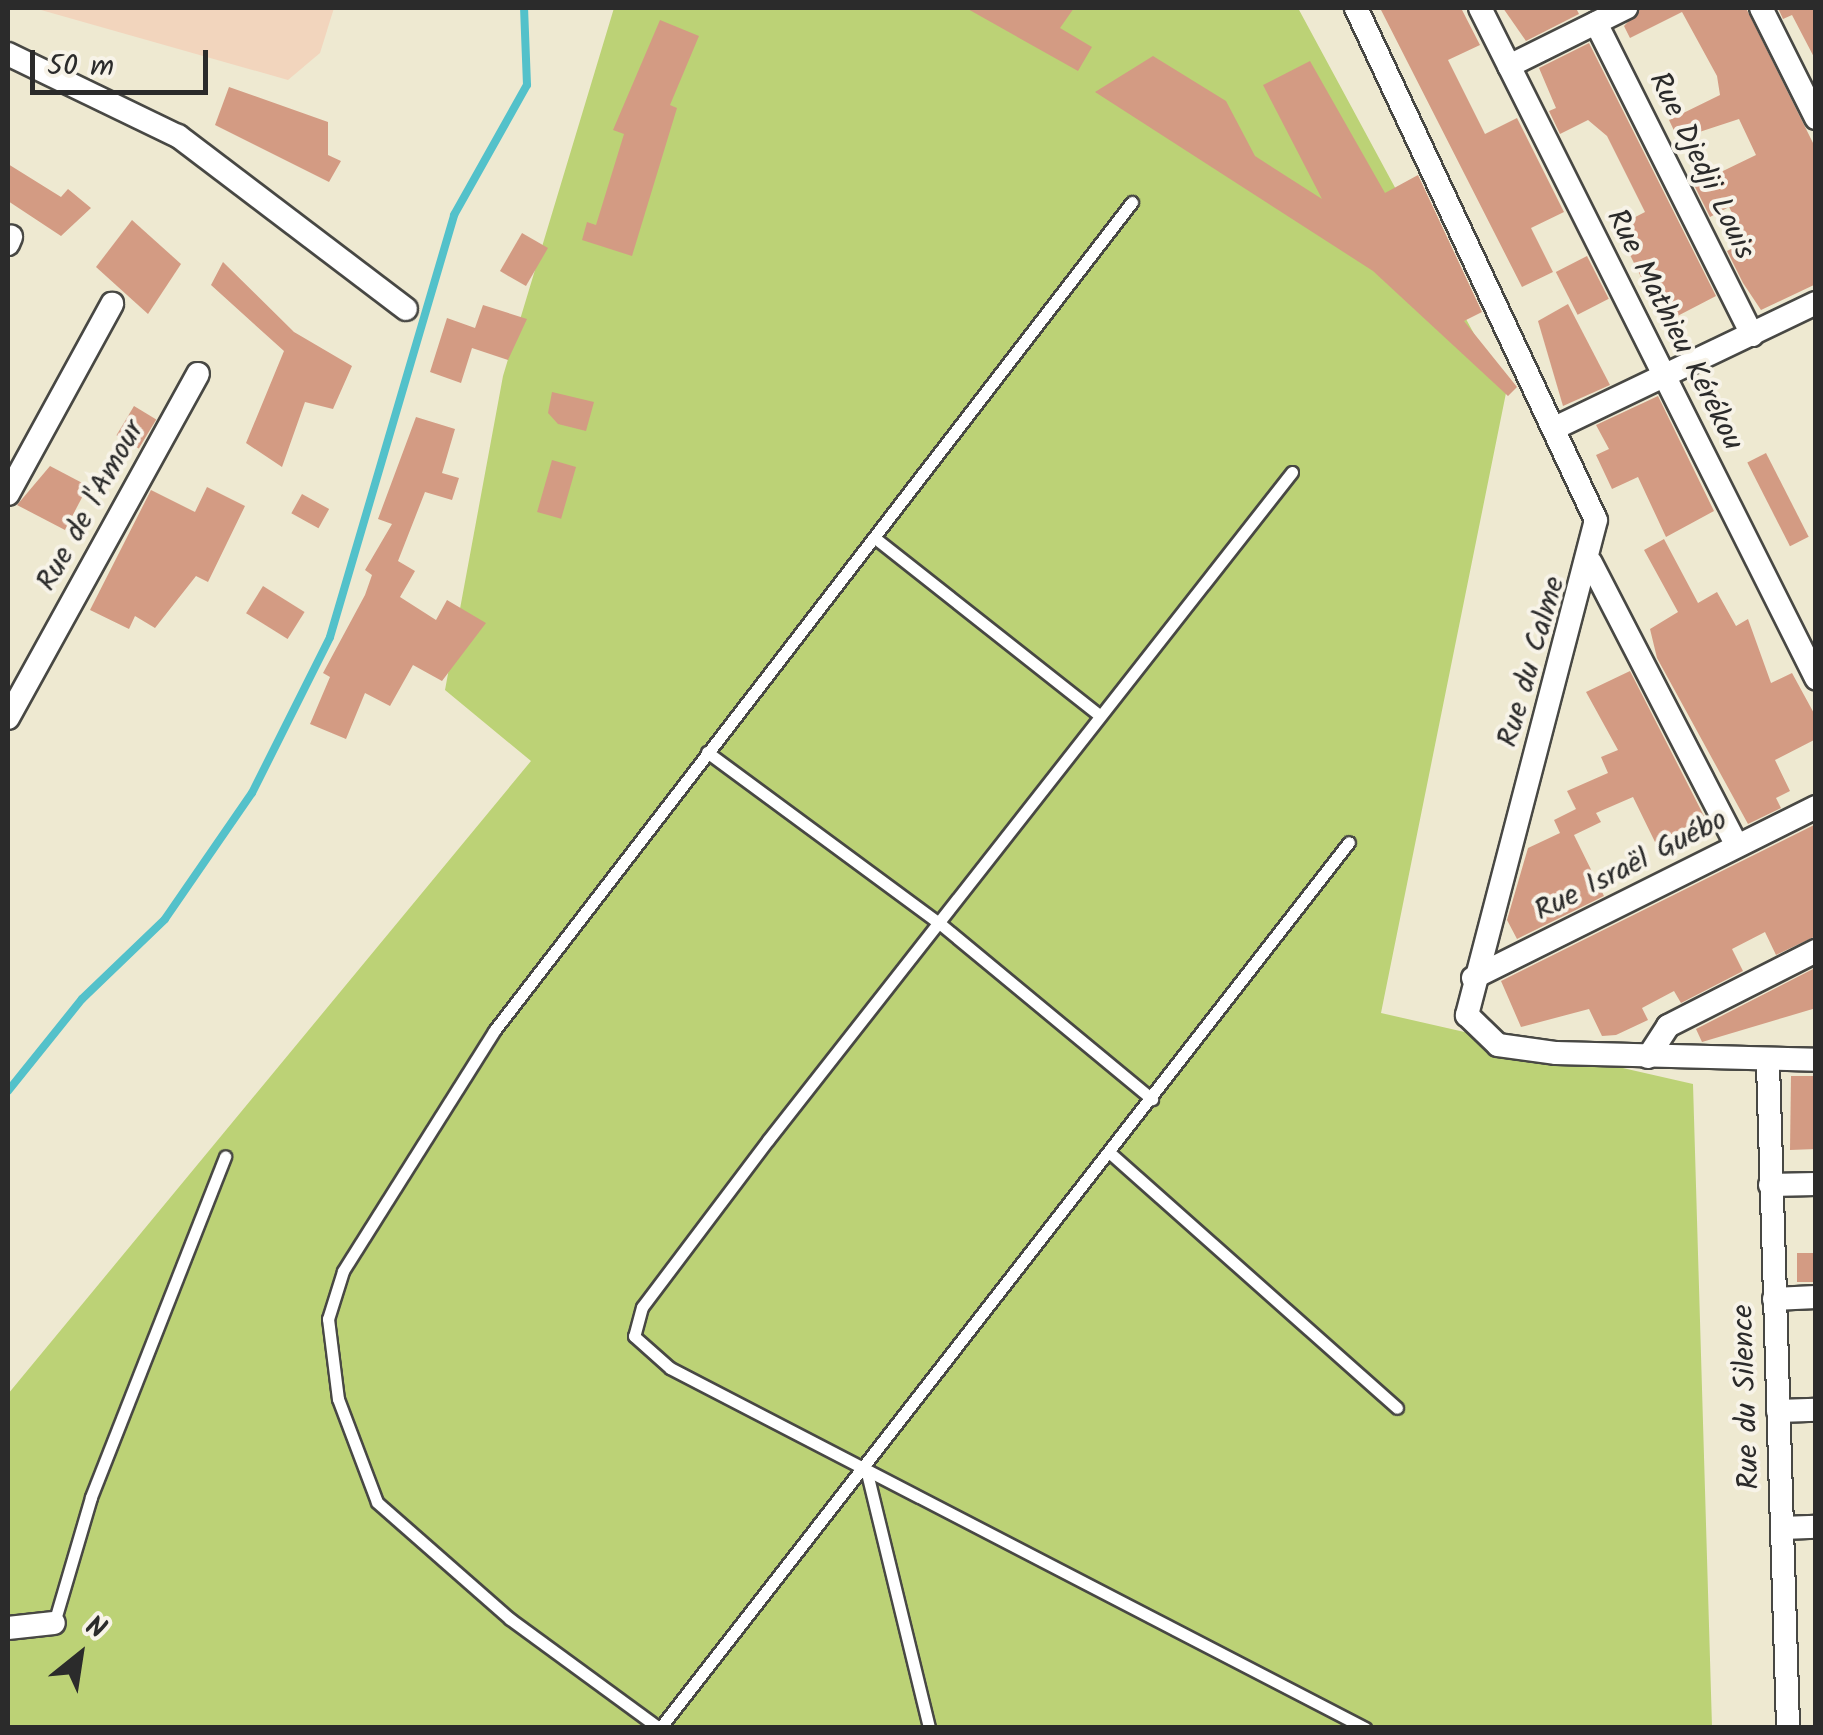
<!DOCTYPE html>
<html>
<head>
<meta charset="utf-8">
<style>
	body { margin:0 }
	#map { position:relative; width:1823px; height:1735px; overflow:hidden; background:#eee9d1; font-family:Kalam,sans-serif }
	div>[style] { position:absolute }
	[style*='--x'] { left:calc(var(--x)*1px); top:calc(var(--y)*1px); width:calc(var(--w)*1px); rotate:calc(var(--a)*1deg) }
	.built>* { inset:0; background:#f2d5bd }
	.green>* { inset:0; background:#bcd276 }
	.stream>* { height:8px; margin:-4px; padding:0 4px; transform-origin:4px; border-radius:4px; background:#53c1ca }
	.building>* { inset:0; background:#d39b83; transform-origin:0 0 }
	.roads { filter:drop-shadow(2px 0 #484844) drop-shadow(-2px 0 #484844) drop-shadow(0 2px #484844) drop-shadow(0 -2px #484844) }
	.lane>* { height:11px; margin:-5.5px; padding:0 5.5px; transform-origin:5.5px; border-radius:5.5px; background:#fff }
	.street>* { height:22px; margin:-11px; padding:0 11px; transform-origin:11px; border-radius:11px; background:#fff }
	span { translate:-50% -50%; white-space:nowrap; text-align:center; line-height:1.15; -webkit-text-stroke:8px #f7f3e8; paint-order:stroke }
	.street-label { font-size:30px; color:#2b2b2b }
	.frame { position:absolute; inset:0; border:10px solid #2b2b2b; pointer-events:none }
	.north { position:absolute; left:30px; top:1605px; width:100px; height:100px; -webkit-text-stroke:8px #f7f3e8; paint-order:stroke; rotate:30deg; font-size:28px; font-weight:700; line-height:40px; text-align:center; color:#2b2b2b }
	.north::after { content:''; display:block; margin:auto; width:35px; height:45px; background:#2b2b2b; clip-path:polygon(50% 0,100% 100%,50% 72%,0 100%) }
	.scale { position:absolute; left:30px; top:50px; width:178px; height:45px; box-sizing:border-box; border:5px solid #2b2b2b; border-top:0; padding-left:12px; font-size:30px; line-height:35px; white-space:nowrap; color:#2b2b2b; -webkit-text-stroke:8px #f7f3e8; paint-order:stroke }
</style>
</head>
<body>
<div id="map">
	<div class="built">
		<div style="clip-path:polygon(34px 8px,334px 8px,320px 53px,288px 80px)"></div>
	</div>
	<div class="green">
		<div style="clip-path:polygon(614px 8px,1298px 8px,1506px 393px,1381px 1013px,1693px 1084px,1712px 1727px,8px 1728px,8px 1394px,531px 761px,445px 690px,503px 376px)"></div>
	</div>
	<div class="stream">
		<div style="--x:8;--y:1091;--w:118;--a:-51.2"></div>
		<div style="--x:82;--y:999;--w:115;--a:-43.9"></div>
		<div style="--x:165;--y:919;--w:153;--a:-55.4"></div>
		<div style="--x:252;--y:793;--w:174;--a:-63.4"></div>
		<div style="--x:330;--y:637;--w:440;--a:-73.6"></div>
		<div style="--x:454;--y:215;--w:149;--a:-60.7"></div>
		<div style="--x:527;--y:85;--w:77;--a:-92.2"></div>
	</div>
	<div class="building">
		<div style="clip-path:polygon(966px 8px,1074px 8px,1060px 28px,1092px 47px,1078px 71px)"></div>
		<div style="clip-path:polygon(1380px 8px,1461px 8px,1480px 45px,1448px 60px,1485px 134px,1517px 118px,1564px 212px,1531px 228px,1553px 272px,1522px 287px)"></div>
		<div style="clip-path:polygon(1503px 8px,1576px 8px,1579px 14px,1526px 41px)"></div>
		<div style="clip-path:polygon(1641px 8px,1746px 8px,1816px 149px,1816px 284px,1761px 310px,1743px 283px,1727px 251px,1747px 241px,1729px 207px,1710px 217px,1694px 185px,1756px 155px,1739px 119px,1678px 139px,1669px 120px,1720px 95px,1717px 76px,1682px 12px,1630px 38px,1624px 26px)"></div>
		<div style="clip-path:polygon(1778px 8px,1816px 8px,1816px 61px,1792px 15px,1783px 19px)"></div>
		<div style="clip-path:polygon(660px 20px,699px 36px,670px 105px,677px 108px,632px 256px,582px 240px,587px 222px,596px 225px,624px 134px,613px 130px)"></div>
		<div style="clip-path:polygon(1589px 43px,1716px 296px,1664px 323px,1616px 227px,1645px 212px,1607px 136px,1588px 120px,1560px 134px,1549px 111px,1556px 108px,1539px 68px)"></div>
		<div style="clip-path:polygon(1153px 56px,1226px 101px,1255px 156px,1322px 199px,1263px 85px,1310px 61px,1385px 193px,1418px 175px,1482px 312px,1464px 321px,1517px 387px,1508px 396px,1373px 271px,1095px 92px)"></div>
		<div style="clip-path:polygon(229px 87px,328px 122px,328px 155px,341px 161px,329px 182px,215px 125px)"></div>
		<div style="clip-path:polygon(8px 164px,61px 197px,68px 189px,91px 208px,61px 236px,8px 201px)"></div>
		<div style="clip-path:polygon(132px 220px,181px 264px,148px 314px,96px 267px)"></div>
		<div style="left:522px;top:233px;width:30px;height:44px;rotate:30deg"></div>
		<div style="left:1587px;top:256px;width:48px;height:35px;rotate:63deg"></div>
		<div style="clip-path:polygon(223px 262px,294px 332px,352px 366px,333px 409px,305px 402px,282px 467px,246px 443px,284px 351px,211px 285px)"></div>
		<div style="clip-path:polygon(1568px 304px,1610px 385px,1563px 406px,1538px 321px)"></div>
		<div style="clip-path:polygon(483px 305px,527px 319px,508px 360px,472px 348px,461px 383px,430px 372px,447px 318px,475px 328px)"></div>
		<div style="clip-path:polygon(552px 392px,594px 402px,586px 431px,558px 424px,548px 413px)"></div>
		<div style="clip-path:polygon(1658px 396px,1714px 511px,1666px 537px,1638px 477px,1612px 489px,1596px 455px,1609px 449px,1596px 425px)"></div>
		<div style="left:134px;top:406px;width:26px;height:34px;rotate:31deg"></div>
		<div style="clip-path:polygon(416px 417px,455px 429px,442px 473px,459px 478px,452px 500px,425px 492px,398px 561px,415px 571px,400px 597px,436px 620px,447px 600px,486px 623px,442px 681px,413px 665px,390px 706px,365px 693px,346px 739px,310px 724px,330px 677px,323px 673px,365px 595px,372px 575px,365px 570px,392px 524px,378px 519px)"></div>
		<div style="left:1766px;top:453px;width:94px;height:21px;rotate:63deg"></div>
		<div style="left:552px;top:460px;width:25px;height:54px;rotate:16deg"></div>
		<div style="clip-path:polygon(50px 466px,88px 486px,65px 530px,17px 505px)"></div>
		<div style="clip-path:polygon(207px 487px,245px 506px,208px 582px,196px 576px,155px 628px,135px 616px,129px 629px,90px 610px,151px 490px,195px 512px)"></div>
		<div style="left:302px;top:494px;width:31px;height:22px;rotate:29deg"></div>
		<div style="clip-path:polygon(1664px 539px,1698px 603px,1717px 592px,1736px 626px,1748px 619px,1771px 683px,1792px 673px,1816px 717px,1816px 739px,1775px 760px,1790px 791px,1776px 798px,1781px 808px,1748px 824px,1657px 658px,1650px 629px,1678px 612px,1644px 550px)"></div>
		<div style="left:263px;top:586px;width:49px;height:32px;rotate:32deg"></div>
		<div style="clip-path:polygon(1630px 671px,1705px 818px,1655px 842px,1633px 797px,1596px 813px,1601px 822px,1574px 835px,1604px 896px,1517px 939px,1507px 920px,1528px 848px,1560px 833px,1554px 820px,1576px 809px,1567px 791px,1608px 773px,1601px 757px,1618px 750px,1586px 692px)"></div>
		<div style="clip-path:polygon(1816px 824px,1816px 936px,1776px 955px,1765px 932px,1732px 949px,1743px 971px,1681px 1003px,1674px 991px,1642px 1008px,1648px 1020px,1616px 1035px,1602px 1036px,1589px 1009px,1521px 1027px,1501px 981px)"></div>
		<div style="clip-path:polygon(1813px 969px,1816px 1008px,1702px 1042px,1696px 1029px)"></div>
		<div style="clip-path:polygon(1791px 1076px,1813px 1076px,1816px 1149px,1790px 1150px)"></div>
		<div style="left:1816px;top:1253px;width:29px;height:19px;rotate:90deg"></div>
	</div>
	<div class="roads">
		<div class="lane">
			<div style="--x:1292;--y:472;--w:849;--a:128.11"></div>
			<div style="--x:768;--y:1140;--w:209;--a:127"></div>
			<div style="--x:642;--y:1307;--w:30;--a:105"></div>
			<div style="--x:634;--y:1336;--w:48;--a:41.6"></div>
			<div style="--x:670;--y:1368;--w:783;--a:27.38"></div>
			<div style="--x:875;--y:538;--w:285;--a:38.3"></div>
			<div style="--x:707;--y:752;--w:287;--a:36.4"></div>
			<div style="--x:938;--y:922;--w:278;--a:39.6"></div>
			<div style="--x:1109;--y:1152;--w:385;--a:41.6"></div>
			<div style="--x:867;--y:1473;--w:262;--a:76.3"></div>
			<div style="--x:54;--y:1623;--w:131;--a:-73.6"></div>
			<div style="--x:91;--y:1497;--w:366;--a:-68.5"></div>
			<div style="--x:659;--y:1728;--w:185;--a:-143.8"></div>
			<div style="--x:510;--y:1619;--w:177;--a:-138.7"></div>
			<div style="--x:377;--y:1502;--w:110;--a:-110.7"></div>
			<div style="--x:338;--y:1399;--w:81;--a:-97.1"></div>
			<div style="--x:328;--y:1319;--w:50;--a:-72.6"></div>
			<div style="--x:343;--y:1271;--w:284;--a:-57.8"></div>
			<div style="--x:494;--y:1031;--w:1046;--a:-52.42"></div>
			<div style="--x:660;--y:1728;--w:1122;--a:-52.13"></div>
		</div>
		<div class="street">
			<div style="--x:1356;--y:8;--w:565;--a:64.89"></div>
			<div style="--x:1596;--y:520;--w:512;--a:104.61"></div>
			<div style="--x:1467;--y:1015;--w:43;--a:44.1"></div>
			<div style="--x:1498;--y:1045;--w:59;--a:7.9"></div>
			<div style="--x:1556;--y:1053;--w:260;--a:1.5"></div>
			<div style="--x:1480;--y:8;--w:750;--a:63.37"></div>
			<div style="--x:1761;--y:8;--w:123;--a:63.4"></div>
			<div style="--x:1596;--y:23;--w:349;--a:63.4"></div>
			<div style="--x:8;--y:54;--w:189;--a:25.8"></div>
			<div style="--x:178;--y:136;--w:286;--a:37.2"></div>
			<div style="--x:1509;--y:66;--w:131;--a:-26.4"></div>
			<div style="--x:8;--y:244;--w:8;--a:-67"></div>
			<div style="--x:1557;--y:427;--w:287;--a:-25.6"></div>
			<div style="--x:8;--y:494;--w:217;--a:-61.3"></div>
			<div style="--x:1591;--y:563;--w:318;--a:62.7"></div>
			<div style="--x:8;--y:718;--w:393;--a:-61.1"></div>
			<div style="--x:1473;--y:978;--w:383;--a:-26.5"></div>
			<div style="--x:1648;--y:1057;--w:37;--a:-57"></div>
			<div style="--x:1668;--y:1026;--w:166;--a:-26.9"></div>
			<div style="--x:1768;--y:1064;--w:664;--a:88.27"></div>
			<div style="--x:1770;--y:1185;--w:46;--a:-1.2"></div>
			<div style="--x:1774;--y:1299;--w:42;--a:-2.7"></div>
			<div style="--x:1778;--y:1411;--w:38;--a:-2"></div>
			<div style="--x:1782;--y:1528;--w:34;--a:-2"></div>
			<div style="--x:8;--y:1628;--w:46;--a:-6.2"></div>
		</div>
	</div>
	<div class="street-label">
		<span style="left:1701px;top:166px;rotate:64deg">Rue Djedji Louis</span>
		<span style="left:1674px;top:330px;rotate:63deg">Rue Mathieu Kérékou</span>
		<span style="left:91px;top:506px;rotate:-61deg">Rue de l'Amour</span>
		<span style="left:1532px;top:662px;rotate:-74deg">Rue du Calme</span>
		<span style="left:1631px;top:866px;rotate:-27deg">Rue Israël Guébo</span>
		<span style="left:1747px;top:1397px;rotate:-92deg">Rue du Silence</span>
	</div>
	<div class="frame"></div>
	<div class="north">N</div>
	<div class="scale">50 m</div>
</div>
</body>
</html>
